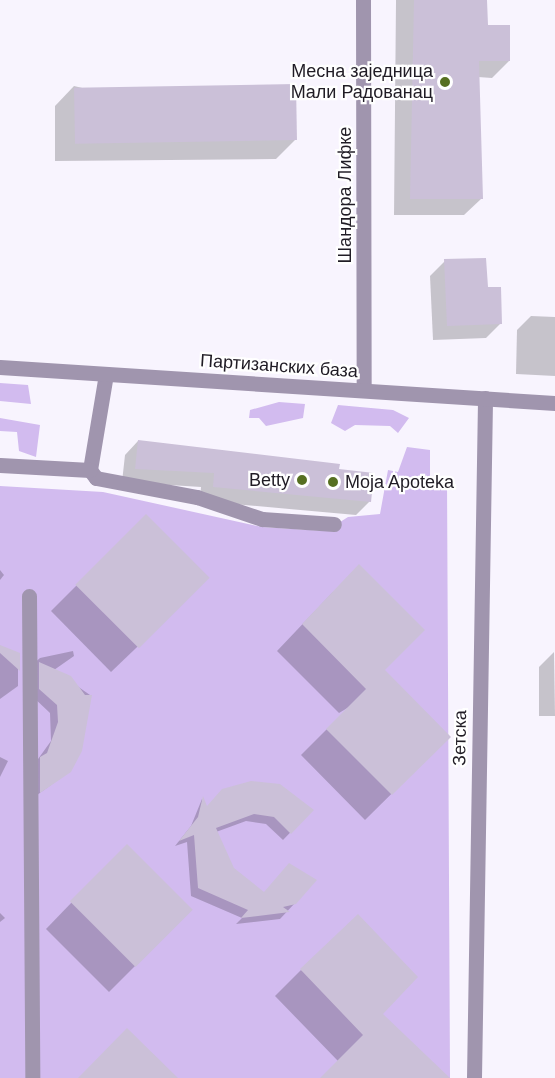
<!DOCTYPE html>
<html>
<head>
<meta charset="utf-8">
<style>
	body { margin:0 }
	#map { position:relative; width:555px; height:1078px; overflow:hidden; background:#f8f4fe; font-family:Arial,sans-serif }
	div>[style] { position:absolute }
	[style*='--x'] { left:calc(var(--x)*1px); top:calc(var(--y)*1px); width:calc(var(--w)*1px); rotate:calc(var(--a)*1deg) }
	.green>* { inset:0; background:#d2bbef }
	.shadow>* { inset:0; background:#0003 }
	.building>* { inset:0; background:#cbc0d8; transform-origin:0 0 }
	.service>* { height:15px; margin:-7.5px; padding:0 7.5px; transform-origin:7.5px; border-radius:7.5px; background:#a095ae }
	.minor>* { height:15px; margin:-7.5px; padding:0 7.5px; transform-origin:7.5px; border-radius:7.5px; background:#a095ae }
	.tertiary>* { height:15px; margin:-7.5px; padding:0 7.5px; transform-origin:7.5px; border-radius:7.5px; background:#a095ae }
	.dots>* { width:16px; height:16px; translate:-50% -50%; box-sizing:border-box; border:3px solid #fff; border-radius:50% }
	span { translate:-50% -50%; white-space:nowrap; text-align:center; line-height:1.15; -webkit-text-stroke:4.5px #fff; paint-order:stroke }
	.poi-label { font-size:18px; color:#201c25 }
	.right { translate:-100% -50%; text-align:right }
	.left { translate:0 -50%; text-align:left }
	.street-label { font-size:18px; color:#201c25 }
</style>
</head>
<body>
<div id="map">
	<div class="green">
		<div style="clip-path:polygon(0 383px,28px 385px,31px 404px,0 401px)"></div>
		<div style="clip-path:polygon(279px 402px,305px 404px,303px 418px,266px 426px,259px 418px,249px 418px,250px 410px)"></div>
		<div style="clip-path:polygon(338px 405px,393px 410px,409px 418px,398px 433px,390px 426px,355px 425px,345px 431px,331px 423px)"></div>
		<div style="clip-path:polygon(0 418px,40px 425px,36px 457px,19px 451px,17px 432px,0 431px)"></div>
		<div style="clip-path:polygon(407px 447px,430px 450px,430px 480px,447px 479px,450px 1078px,0 1078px,0 486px,103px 492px,262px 527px,326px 531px,348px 517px,380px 514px,388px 470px,398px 472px)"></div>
	</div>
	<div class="shadow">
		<div style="clip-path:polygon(396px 0,485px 0,486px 27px,509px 61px,492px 78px,478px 77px,481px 199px,464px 215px,394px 215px)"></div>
		<div style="clip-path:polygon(74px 86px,296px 139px,276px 159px,55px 161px,55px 106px)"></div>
		<div style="clip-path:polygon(445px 261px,486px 289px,501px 323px,486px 338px,433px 340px,430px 276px)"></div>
		<div style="clip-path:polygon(531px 316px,555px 317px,555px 376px,516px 374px,517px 330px)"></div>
		<div style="clip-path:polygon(138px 441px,338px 470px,370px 501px,356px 515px,200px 501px,201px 487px,122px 482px,125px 455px)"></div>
		<div style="clip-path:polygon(146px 516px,182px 604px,111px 672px,51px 611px)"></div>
		<div style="clip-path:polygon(0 570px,4px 575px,0 580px)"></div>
		<div style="clip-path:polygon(333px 592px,383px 670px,449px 737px,365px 820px,301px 755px,349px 707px,339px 713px,277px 651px)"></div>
		<div style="clip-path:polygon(0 646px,18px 654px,18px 686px,0 699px)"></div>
		<div style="clip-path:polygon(73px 651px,74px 656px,54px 670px,90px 695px,70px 771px,33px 798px,33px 766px,51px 741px,50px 713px,32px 696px,32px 665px,40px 658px)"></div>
		<div style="clip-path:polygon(554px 652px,555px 716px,539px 716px,539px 667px)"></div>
		<div style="clip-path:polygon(0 757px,8px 761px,0 777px)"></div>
		<div style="clip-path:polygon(202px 799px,206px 808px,312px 810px,283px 840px,266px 824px,246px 821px,216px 832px,233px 869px,263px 893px,295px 903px,280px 919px,236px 924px,242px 918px,191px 896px,187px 842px,175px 846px,191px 826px)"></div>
		<div style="clip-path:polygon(101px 872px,191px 910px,109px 992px,46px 929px)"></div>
		<div style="clip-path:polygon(0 913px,5px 918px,0 922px)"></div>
		<div style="clip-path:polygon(301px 970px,380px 1014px,447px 1078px,322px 1078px,338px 1061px,275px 996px)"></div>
	</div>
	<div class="building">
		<div style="clip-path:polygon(414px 0,487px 0,488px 25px,510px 25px,510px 61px,479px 61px,483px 199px,410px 199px)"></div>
		<div style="left:296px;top:84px;width:56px;height:222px;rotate:89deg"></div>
		<div style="clip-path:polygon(486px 258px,488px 287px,501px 287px,502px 324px,447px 326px,444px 259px)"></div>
		<div style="clip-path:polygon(138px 440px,340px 464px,339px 469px,374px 473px,371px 502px,213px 487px,214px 473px,135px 469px)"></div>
		<div style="left:146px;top:514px;width:90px;height:100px;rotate:45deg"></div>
		<div style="clip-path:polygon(359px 564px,425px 630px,385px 670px,451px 737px,392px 795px,326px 729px,370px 685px,366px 689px,302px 624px)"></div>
		<div style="clip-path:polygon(0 645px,20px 653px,20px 671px,0 653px)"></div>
		<div style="clip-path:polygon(39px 662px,71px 676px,85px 695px,92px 695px,82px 751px,71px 772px,40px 793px,40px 757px,47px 753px,58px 722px,57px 705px,39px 689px)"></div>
		<div style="clip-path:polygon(251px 781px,280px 784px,314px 810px,291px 834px,274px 817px,254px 814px,216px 828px,234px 868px,264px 892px,289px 863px,317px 880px,296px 904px,283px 907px,290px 912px,241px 918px,248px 910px,198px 888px,194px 835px,179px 841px,198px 817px,203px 796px,207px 806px,222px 789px)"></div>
		<div style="left:127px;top:844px;width:93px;height:81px;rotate:45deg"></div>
		<div style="clip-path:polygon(358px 914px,418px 977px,383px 1014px,450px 1078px,320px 1078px,363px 1035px,300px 969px)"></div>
		<div style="clip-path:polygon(127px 1028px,178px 1078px,78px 1078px)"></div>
	</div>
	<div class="service">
		<div style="--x:106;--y:374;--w:97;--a:99.5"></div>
		<div style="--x:90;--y:470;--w:10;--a:53"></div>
		<div style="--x:96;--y:478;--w:103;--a:10.7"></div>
		<div style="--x:197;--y:497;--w:69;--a:18.7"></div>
		<div style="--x:262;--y:519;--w:72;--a:4"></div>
		<div style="--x:0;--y:465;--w:90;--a:3.2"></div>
	</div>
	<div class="minor">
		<div style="--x:363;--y:0;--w:390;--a:89.9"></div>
		<div style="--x:29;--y:596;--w:482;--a:89.6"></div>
		<div style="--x:474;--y:1078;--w:680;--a:-89.07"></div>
	</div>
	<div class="tertiary">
		<div style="--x:0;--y:367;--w:556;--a:3.71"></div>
	</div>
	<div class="dots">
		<div style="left:445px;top:82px;background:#566f21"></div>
		<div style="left:302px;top:480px;background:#566f21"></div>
		<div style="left:333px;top:482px;background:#566f21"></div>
	</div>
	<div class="poi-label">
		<span class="right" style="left:433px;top:82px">Месна заједница<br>Мали Радованац</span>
		<span class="right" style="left:290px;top:480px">Betty</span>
		<span class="left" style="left:345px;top:482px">Moja Apoteka</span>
	</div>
	<div class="street-label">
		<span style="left:345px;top:195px;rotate:-90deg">Шандора Лифке</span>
		<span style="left:279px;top:366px;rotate:4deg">Партизанских база</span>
		<span style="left:460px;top:738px;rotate:-89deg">Зетска</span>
	</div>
</div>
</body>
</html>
